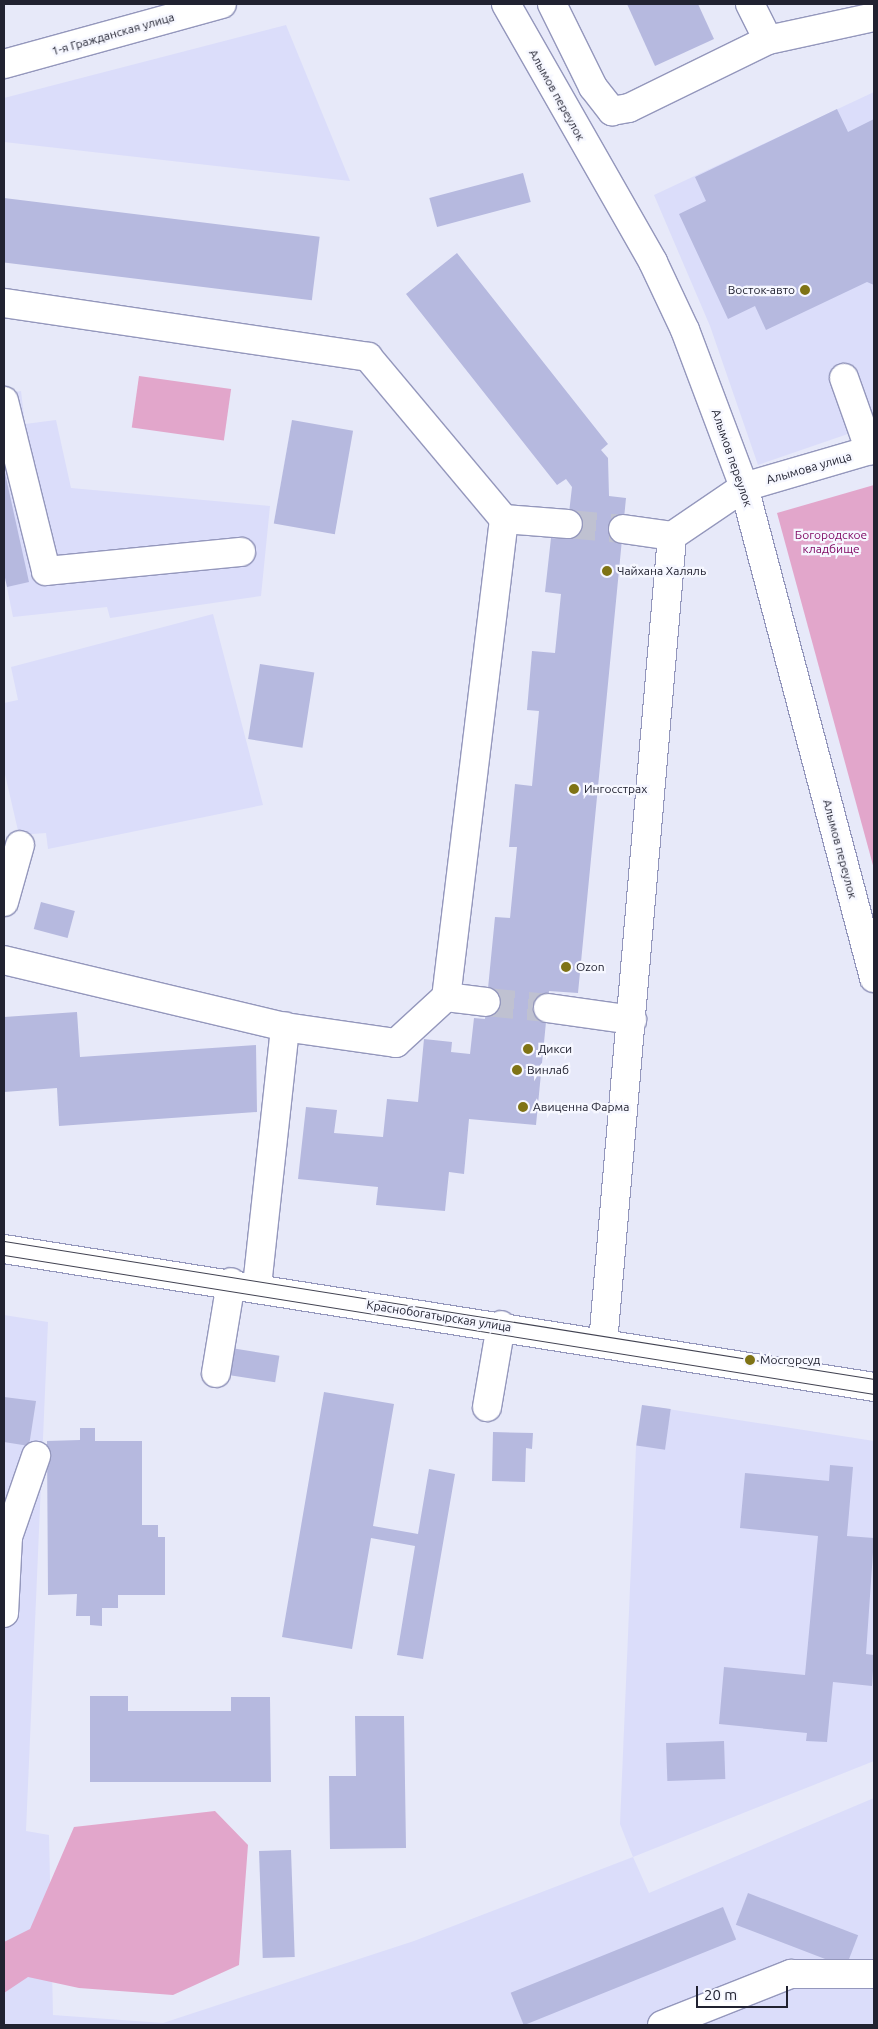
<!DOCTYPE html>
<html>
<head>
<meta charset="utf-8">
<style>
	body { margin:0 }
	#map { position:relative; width:878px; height:2029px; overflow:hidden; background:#e7e9f9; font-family:Ubuntu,sans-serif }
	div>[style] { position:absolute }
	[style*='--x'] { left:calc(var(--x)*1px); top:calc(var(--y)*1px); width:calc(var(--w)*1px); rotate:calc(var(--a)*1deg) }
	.built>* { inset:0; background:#dbddfa }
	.green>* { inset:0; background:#e2a6cb; transform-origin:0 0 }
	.building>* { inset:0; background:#b6b9df; transform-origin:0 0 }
	.minor-tunnel>* { height:28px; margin-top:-14px; transform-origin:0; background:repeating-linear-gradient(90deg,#bfc1d1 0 28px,transparent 0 42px) }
	.roads { filter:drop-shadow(1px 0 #9497bc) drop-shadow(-1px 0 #9497bc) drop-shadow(0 1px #9497bc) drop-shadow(0 -1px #9497bc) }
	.minor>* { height:28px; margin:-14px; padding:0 14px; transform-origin:14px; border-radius:14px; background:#fff }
	.major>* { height:28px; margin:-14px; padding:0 14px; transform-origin:14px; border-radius:14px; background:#fff }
	.tram>* { height:1px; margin:-0.5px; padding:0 0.5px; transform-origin:0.5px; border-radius:0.5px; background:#424352 }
	.dots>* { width:14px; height:14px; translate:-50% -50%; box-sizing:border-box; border:2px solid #f6f7ff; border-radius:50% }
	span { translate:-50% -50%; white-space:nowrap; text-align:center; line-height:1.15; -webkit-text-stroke:4.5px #f6f7ff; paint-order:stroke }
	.street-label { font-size:12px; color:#212231 }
	.poi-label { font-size:12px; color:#212231 }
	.right { translate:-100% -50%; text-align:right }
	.left { translate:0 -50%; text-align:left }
	.park-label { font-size:12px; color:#7e0561 }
	.frame { position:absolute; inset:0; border:5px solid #212231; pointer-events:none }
	.scale { position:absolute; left:696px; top:1986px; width:92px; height:22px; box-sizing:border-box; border:2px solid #212231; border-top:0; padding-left:6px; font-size:15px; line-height:18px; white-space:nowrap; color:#212231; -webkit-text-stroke:4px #f6f7ff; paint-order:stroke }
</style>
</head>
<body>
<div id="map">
	<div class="built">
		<div style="clip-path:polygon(286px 25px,350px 181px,4px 142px,4px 98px)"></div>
		<div style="clip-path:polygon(874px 92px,874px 425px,758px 465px,710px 326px,654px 195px)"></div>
		<div style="clip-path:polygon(21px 391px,25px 424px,56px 420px,71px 488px,270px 506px,261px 596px,110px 618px,107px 607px,13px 617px,4px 573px,4px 394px)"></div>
		<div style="clip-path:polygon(213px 614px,263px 805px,48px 849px,46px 833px,19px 835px,4px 770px,4px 703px,18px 700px,11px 667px)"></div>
		<div style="clip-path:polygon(4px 1315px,48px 1322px,26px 1831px,49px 1835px,53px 2015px,163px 2023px,414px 1941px,633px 1857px,620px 1824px,636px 1446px,642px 1405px,874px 1441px,874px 1761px,633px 1857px,649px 1893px,874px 1798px,874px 2025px,4px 2025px)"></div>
	</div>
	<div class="green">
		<div style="left:139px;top:376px;width:93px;height:52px;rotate:8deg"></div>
		<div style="clip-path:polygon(874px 485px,874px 869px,777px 513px)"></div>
		<div style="clip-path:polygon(215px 1811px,248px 1845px,239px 1965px,173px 1995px,79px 1988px,28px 1977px,4px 1993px,4px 1942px,30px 1929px,74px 1827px)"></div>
	</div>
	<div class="building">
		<div style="clip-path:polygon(627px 4px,698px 4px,714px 39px,655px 66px)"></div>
		<div style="clip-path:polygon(837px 109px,848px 132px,874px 119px,874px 285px,867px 282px,766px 330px,755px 306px,728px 319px,679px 214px,706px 201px,695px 177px)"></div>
		<div style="left:523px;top:173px;width:30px;height:97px;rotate:75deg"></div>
		<div style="left:4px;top:198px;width:318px;height:64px;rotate:7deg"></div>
		<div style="clip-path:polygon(457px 253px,608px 444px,601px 450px,608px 458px,609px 496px,626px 498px,578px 993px,549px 991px,536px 1125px,469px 1119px,464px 1174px,449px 1172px,445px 1211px,376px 1205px,378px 1187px,298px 1179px,306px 1107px,337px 1110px,334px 1133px,383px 1137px,387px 1099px,418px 1102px,424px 1039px,452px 1042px,451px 1052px,470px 1054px,474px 1018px,485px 1019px,495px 917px,510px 918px,517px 847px,509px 847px,515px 784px,532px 786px,539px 711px,527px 710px,532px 651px,555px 653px,561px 594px,545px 592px,551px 538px,566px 539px,572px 487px,566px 479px,557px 485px,406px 294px)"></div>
		<div style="left:292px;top:420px;width:62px;height:105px;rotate:10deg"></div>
		<div style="clip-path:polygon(5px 473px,29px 582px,7px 587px,4px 573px)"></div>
		<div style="left:260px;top:664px;width:55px;height:76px;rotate:9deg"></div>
		<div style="left:41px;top:902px;width:35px;height:28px;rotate:15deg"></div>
		<div style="clip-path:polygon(77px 1012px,80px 1057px,256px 1045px,257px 1112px,59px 1126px,57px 1088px,4px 1092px,4px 1017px)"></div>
		<div style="left:231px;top:1348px;width:49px;height:27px;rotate:9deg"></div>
		<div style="clip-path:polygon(324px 1392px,394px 1404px,373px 1526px,418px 1534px,429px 1469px,455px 1474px,423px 1659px,397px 1655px,415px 1546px,371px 1538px,352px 1649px,282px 1637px)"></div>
		<div style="clip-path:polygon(4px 1397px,36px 1401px,29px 1446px,4px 1442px)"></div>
		<div style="left:642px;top:1405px;width:29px;height:41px;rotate:8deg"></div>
		<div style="clip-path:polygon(80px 1428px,95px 1428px,95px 1441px,142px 1441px,142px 1525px,158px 1525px,158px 1537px,165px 1537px,165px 1595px,118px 1595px,118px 1608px,102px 1608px,102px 1626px,90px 1625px,90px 1616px,76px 1616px,77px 1594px,48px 1595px,47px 1441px,80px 1440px)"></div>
		<div style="clip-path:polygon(493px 1432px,533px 1433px,532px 1449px,526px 1448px,525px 1482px,492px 1481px)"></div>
		<div style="clip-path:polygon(830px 1465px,853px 1467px,847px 1536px,874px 1538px,866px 1654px,874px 1655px,872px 1686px,833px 1682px,827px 1742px,806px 1741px,807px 1733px,719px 1724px,724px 1667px,805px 1675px,818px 1536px,740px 1528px,745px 1473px,829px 1481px)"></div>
		<div style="clip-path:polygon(90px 1696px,128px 1696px,128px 1711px,231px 1711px,231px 1697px,270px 1697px,271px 1782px,90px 1782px)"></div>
		<div style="clip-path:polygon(355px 1716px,404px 1716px,406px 1848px,330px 1849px,329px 1776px,356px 1776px)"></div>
		<div style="left:724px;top:1741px;width:38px;height:58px;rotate:88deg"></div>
		<div style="left:291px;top:1850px;width:107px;height:32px;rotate:88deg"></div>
		<div style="left:748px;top:1893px;width:118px;height:34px;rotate:21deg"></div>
		<div style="left:723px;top:1907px;width:35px;height:229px;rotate:68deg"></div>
	</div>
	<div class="minor-tunnel">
		<div style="--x:568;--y:524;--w:55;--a:5.2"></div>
		<div style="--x:486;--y:1002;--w:62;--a:5.5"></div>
	</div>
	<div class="roads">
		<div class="minor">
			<div style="--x:506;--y:4;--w:297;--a:60.3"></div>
			<div style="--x:653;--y:262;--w:75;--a:64.8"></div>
			<div style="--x:685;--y:330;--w:168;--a:69.4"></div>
			<div style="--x:744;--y:487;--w:508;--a:75.17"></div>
			<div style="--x:552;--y:4;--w:93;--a:63.7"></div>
			<div style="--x:593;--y:87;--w:31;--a:52"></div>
			<div style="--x:612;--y:111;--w:17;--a:-10"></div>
			<div style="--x:629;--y:108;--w:155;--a:-26.1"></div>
			<div style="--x:768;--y:40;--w:108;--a:-12.2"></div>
			<div style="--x:750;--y:4;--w:40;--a:63.4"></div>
			<div style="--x:4;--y:64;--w:226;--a:-15.4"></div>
			<div style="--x:4;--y:303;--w:368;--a:8.4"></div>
			<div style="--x:368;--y:357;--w:212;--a:50"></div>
			<div style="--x:504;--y:519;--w:482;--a:96.9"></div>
			<div style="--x:446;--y:997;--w:68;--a:137.4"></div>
			<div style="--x:396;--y:1043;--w:112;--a:-171.8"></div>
			<div style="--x:285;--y:1027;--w:289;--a:-166.6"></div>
			<div style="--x:844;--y:378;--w:77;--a:70.4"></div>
			<div style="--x:4;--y:401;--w:175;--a:76.1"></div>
			<div style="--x:46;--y:571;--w:196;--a:-5.6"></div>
			<div style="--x:504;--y:519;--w:64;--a:4.5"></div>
			<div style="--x:623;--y:529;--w:49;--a:8.1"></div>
			<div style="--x:4;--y:902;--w:59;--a:-74.3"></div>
			<div style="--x:446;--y:997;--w:40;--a:7.1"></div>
			<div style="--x:548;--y:1008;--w:85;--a:8.1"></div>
			<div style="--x:257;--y:1286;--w:261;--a:-83.8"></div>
			<div style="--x:603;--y:1343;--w:810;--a:-85.11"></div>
			<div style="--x:672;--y:536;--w:87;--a:-34.2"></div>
			<div style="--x:744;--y:487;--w:135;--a:-16.3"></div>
			<div style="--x:216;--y:1373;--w:92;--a:-80.6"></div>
			<div style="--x:487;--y:1407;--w:83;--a:-80.3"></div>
			<div style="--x:4;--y:1536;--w:4;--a:14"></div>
			<div style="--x:8;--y:1537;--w:76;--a:93"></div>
			<div style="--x:8;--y:1537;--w:86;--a:-70.9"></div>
			<div style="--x:662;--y:2025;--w:139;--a:-21.6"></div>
			<div style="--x:791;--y:1974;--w:83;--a:0"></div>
		</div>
		<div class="major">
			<div style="--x:4;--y:1249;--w:881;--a:9.01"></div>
		</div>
	</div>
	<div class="tram">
		<div style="--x:4;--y:1241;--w:881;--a:9.01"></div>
		<div style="--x:4;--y:1255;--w:881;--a:9.08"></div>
	</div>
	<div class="dots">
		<div style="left:805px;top:290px;background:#7f7315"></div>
		<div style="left:607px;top:571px;background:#7f7315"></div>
		<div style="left:574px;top:789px;background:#7f7315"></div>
		<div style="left:566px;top:967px;background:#7f7315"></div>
		<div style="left:528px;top:1049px;background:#7f7315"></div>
		<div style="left:517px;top:1070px;background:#7f7315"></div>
		<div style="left:523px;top:1107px;background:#7f7315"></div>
		<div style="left:750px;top:1360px;background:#7f7315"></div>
	</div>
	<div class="street-label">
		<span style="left:113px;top:34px;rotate:-16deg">1-я Гражданская улица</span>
		<span style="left:557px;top:95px;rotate:61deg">Алымов переулок</span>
		<span style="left:732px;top:458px;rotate:71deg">Алымов переулок</span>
		<span style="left:809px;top:468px;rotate:-16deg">Алымова улица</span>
		<span style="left:840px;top:849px;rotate:75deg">Алымов переулок</span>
		<span style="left:439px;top:1316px;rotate:9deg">Краснобогатырская улица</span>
	</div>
	<div class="poi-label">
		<span class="right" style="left:795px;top:290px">Восток-авто</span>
		<span class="left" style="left:617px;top:571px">Чайхана Халяль</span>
		<span class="left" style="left:584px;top:789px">Ингосстрах</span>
		<span class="left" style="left:576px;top:967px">Ozon</span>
		<span class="left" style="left:538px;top:1049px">Дикси</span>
		<span class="left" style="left:527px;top:1070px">Винлаб</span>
		<span class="left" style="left:533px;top:1107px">Авиценна Фарма</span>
		<span class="left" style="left:760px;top:1360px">Мосгорсуд</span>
	</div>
	<div class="park-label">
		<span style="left:831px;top:542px">Богородское<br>кладбище</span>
	</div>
	<div class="frame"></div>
	<div class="scale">20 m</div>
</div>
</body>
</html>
